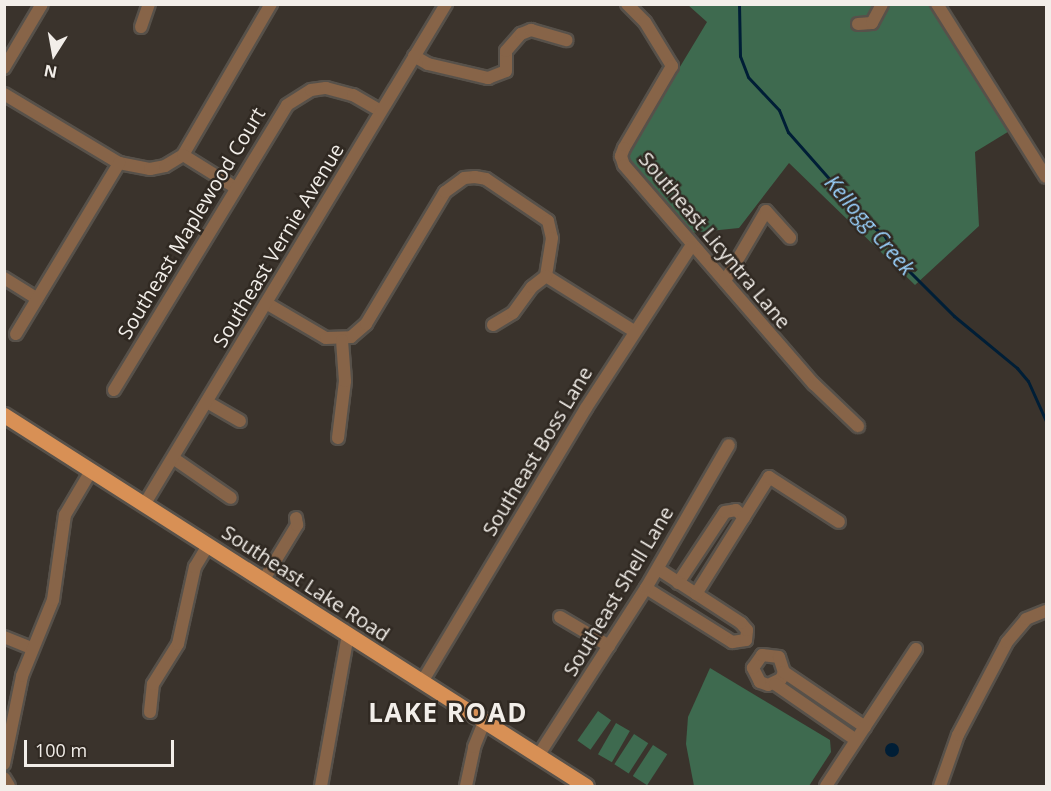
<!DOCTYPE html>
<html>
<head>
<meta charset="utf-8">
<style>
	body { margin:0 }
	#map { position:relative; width:1051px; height:791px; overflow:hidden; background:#3a332c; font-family:"Open Sans",sans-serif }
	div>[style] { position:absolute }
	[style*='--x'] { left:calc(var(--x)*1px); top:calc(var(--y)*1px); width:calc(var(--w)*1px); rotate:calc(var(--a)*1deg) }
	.green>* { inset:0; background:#3e6a4f; transform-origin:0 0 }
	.water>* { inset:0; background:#001e36 }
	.round { border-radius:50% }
	.stream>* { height:3px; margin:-1.5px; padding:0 1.5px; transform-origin:1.5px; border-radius:1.5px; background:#001e36 }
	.roads { filter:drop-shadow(2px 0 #57514a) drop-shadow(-2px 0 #57514a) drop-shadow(0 2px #57514a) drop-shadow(0 -2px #57514a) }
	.minor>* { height:12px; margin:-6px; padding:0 6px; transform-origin:6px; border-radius:6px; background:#876448 }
	.major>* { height:15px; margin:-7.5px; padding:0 7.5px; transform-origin:7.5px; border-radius:7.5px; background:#d89055 }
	span { translate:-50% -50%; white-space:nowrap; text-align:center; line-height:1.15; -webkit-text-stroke:5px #302922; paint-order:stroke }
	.street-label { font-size:20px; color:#f2eee9 }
	.water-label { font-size:21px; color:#9bd3ff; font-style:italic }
	.district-label { font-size:26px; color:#f2eee9; font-weight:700; letter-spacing:1.5px }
	.frame { position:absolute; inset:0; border:6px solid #f2eee9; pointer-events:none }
	.north { position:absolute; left:24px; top:24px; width:60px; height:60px; -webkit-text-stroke:4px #302922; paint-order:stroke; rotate:191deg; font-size:16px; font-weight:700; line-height:24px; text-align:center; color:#f2eee9 }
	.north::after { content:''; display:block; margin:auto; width:21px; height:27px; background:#f2eee9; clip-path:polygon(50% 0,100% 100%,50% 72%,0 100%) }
	.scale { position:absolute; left:24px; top:740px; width:150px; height:27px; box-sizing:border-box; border:3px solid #f2eee9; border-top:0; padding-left:8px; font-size:18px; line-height:21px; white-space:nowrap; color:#f2eee9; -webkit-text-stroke:4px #302922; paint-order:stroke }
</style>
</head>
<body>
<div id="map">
	<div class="green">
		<div style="clip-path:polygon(688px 5px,929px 5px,1011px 130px,975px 152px,979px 226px,915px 285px,789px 163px,739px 228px,690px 233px,631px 166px,628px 153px,707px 22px)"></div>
		<div style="clip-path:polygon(710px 668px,830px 740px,831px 752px,809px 786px,694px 786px,686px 744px,688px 717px)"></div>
		<div style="left:598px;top:711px;width:16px;height:36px;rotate:35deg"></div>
		<div style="left:616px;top:723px;width:16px;height:36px;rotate:30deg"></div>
		<div style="left:634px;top:734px;width:17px;height:36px;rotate:33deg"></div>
		<div style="left:653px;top:745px;width:17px;height:37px;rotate:33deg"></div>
	</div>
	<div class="water">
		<div class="round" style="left:885px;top:743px;width:14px;height:14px"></div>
	</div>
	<div class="stream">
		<div style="--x:739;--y:4;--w:52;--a:88.9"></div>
		<div style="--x:740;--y:56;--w:22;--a:69"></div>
		<div style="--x:748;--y:77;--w:45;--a:46.8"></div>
		<div style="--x:779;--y:110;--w:24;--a:68"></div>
		<div style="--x:788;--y:132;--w:123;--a:48.6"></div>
		<div style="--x:869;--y:224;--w:19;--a:36"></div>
		<div style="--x:884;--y:235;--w:36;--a:58"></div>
		<div style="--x:903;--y:265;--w:72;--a:45"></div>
		<div style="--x:954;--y:316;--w:82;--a:39.5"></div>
		<div style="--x:1017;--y:368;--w:17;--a:50"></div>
		<div style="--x:1028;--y:381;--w:44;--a:65.8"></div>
	</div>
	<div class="roads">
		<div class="minor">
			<div style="--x:627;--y:4;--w:25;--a:45"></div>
			<div style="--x:645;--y:22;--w:52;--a:58.5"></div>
			<div style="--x:672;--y:66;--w:95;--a:120.3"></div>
			<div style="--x:624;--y:148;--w:9;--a:111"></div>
			<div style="--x:621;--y:156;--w:9;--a:72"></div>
			<div style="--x:624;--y:165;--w:290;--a:49.1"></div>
			<div style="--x:814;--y:384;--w:61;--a:43.7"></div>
			<div style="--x:937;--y:4;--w:204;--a:57.8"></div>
			<div style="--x:858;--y:24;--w:14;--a:-4"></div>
			<div style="--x:872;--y:23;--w:21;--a:-62"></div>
			<div style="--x:141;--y:27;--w:24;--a:-71"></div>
			<div style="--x:414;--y:56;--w:16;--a:30"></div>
			<div style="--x:428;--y:64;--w:62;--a:13.1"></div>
			<div style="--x:488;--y:78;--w:19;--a:-21"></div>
			<div style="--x:506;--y:71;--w:20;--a:-90"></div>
			<div style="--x:506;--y:51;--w:23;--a:-49"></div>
			<div style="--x:521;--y:34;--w:11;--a:-22"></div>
			<div style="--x:531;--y:30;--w:37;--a:16"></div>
			<div style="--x:4;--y:68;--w:74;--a:-59.3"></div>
			<div style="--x:4;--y:94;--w:134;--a:31"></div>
			<div style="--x:119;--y:163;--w:32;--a:11"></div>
			<div style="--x:150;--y:169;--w:15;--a:-11"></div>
			<div style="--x:165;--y:166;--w:21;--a:-31"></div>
			<div style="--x:183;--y:155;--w:175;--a:-59.8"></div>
			<div style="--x:183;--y:155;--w:62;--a:31.9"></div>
			<div style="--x:546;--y:276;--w:104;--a:32"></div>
			<div style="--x:4;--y:278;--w:39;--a:32"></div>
			<div style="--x:725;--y:281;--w:81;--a:-59.6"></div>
			<div style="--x:766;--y:211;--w:36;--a:48"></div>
			<div style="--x:266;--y:303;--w:69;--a:30.3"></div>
			<div style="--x:326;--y:338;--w:25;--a:-2"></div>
			<div style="--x:351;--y:337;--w:20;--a:-41"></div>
			<div style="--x:366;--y:324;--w:154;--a:-59.1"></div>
			<div style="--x:445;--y:192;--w:24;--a:-36"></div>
			<div style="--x:464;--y:178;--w:11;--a:-5"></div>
			<div style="--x:475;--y:177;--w:11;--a:10"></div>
			<div style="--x:486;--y:179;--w:75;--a:34.1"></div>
			<div style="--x:548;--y:221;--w:17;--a:77"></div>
			<div style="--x:552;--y:238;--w:38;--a:99"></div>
			<div style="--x:493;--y:325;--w:23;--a:-31"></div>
			<div style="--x:513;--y:313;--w:32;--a:-54"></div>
			<div style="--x:532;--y:287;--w:18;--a:-38"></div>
			<div style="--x:16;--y:334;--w:200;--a:-58.9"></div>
			<div style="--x:114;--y:390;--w:333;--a:-58.7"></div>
			<div style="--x:287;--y:105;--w:28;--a:-32"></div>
			<div style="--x:311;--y:90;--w:15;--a:-8"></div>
			<div style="--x:326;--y:88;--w:28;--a:15"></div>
			<div style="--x:353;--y:95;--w:32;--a:30"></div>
			<div style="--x:207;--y:402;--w:38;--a:30"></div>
			<div style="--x:338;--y:438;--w:57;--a:-83"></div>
			<div style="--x:345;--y:381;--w:41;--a:-94.2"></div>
			<div style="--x:173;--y:458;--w:70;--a:34.6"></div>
			<div style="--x:144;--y:505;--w:585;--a:-58.92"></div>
			<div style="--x:263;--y:581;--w:66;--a:-58.7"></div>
			<div style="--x:297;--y:525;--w:7;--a:-98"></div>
			<div style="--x:678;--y:583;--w:85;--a:-56.5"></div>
			<div style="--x:725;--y:512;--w:11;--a:-10"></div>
			<div style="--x:736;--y:510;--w:11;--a:41"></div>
			<div style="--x:646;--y:588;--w:102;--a:32.1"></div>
			<div style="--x:732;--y:642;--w:14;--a:-8"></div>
			<div style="--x:746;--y:640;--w:10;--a:-84"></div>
			<div style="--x:747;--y:630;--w:9;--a:-131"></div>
			<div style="--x:741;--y:623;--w:99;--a:-147"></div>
			<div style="--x:696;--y:594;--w:138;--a:-58"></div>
			<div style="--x:769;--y:477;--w:83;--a:32.7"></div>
			<div style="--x:560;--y:617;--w:57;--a:30.6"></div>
			<div style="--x:4;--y:637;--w:29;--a:22"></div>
			<div style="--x:784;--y:672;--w:8;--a:113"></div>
			<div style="--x:781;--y:679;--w:14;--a:155"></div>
			<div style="--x:768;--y:685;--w:9;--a:-159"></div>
			<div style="--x:760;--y:682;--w:16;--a:-117"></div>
			<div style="--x:753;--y:668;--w:16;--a:-55"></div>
			<div style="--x:762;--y:655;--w:17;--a:7"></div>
			<div style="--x:779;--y:657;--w:16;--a:72"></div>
			<div style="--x:784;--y:672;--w:98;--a:34.2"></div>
			<div style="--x:422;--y:682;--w:319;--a:-59.1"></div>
			<div style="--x:586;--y:408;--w:194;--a:-57"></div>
			<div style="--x:775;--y:684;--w:98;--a:34.7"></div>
			<div style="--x:150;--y:712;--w:28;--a:-84"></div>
			<div style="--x:153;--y:684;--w:47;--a:-58"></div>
			<div style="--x:178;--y:644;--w:79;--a:-77.6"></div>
			<div style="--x:195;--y:567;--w:26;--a:-59"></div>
			<div style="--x:538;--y:756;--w:200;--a:-57.3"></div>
			<div style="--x:646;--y:588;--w:165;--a:-59.9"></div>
			<div style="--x:4;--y:764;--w:90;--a:-78.4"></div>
			<div style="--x:22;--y:676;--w:82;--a:-67.8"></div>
			<div style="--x:53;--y:600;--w:86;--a:-82"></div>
			<div style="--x:65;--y:515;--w:51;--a:-59.4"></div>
			<div style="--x:4;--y:778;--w:9;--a:58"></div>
			<div style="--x:321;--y:786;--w:153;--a:-79.9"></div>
			<div style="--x:466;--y:786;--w:40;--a:-78"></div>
			<div style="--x:474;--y:747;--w:27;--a:-68"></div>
			<div style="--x:826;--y:786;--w:164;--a:-56.7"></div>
			<div style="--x:940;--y:786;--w:54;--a:-70.6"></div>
			<div style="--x:958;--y:735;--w:105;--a:-62.2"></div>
			<div style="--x:1007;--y:642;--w:30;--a:-50"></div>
			<div style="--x:1026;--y:619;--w:22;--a:-22"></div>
		</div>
		<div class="major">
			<div style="--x:4;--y:415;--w:690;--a:32.52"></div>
		</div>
	</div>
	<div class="street-label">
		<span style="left:191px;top:223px;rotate:-59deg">Southeast Maplewood Court</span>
		<span style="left:715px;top:240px;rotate:50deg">Southeast Licyntra Lane</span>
		<span style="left:278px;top:245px;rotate:-59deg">Southeast Vernie Avenue</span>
		<span style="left:537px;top:451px;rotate:-59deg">Southeast Boss Lane</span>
		<span style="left:306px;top:583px;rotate:33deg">Southeast Lake Road</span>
		<span style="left:618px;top:591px;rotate:-59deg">Southeast Shell Lane</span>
	</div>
	<div class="water-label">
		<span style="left:870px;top:225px;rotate:49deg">Kellogg Creek</span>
	</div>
	<div class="district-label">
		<span style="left:448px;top:713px">LAKE ROAD</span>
	</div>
	<div class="frame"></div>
	<div class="north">N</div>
	<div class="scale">100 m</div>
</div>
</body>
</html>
